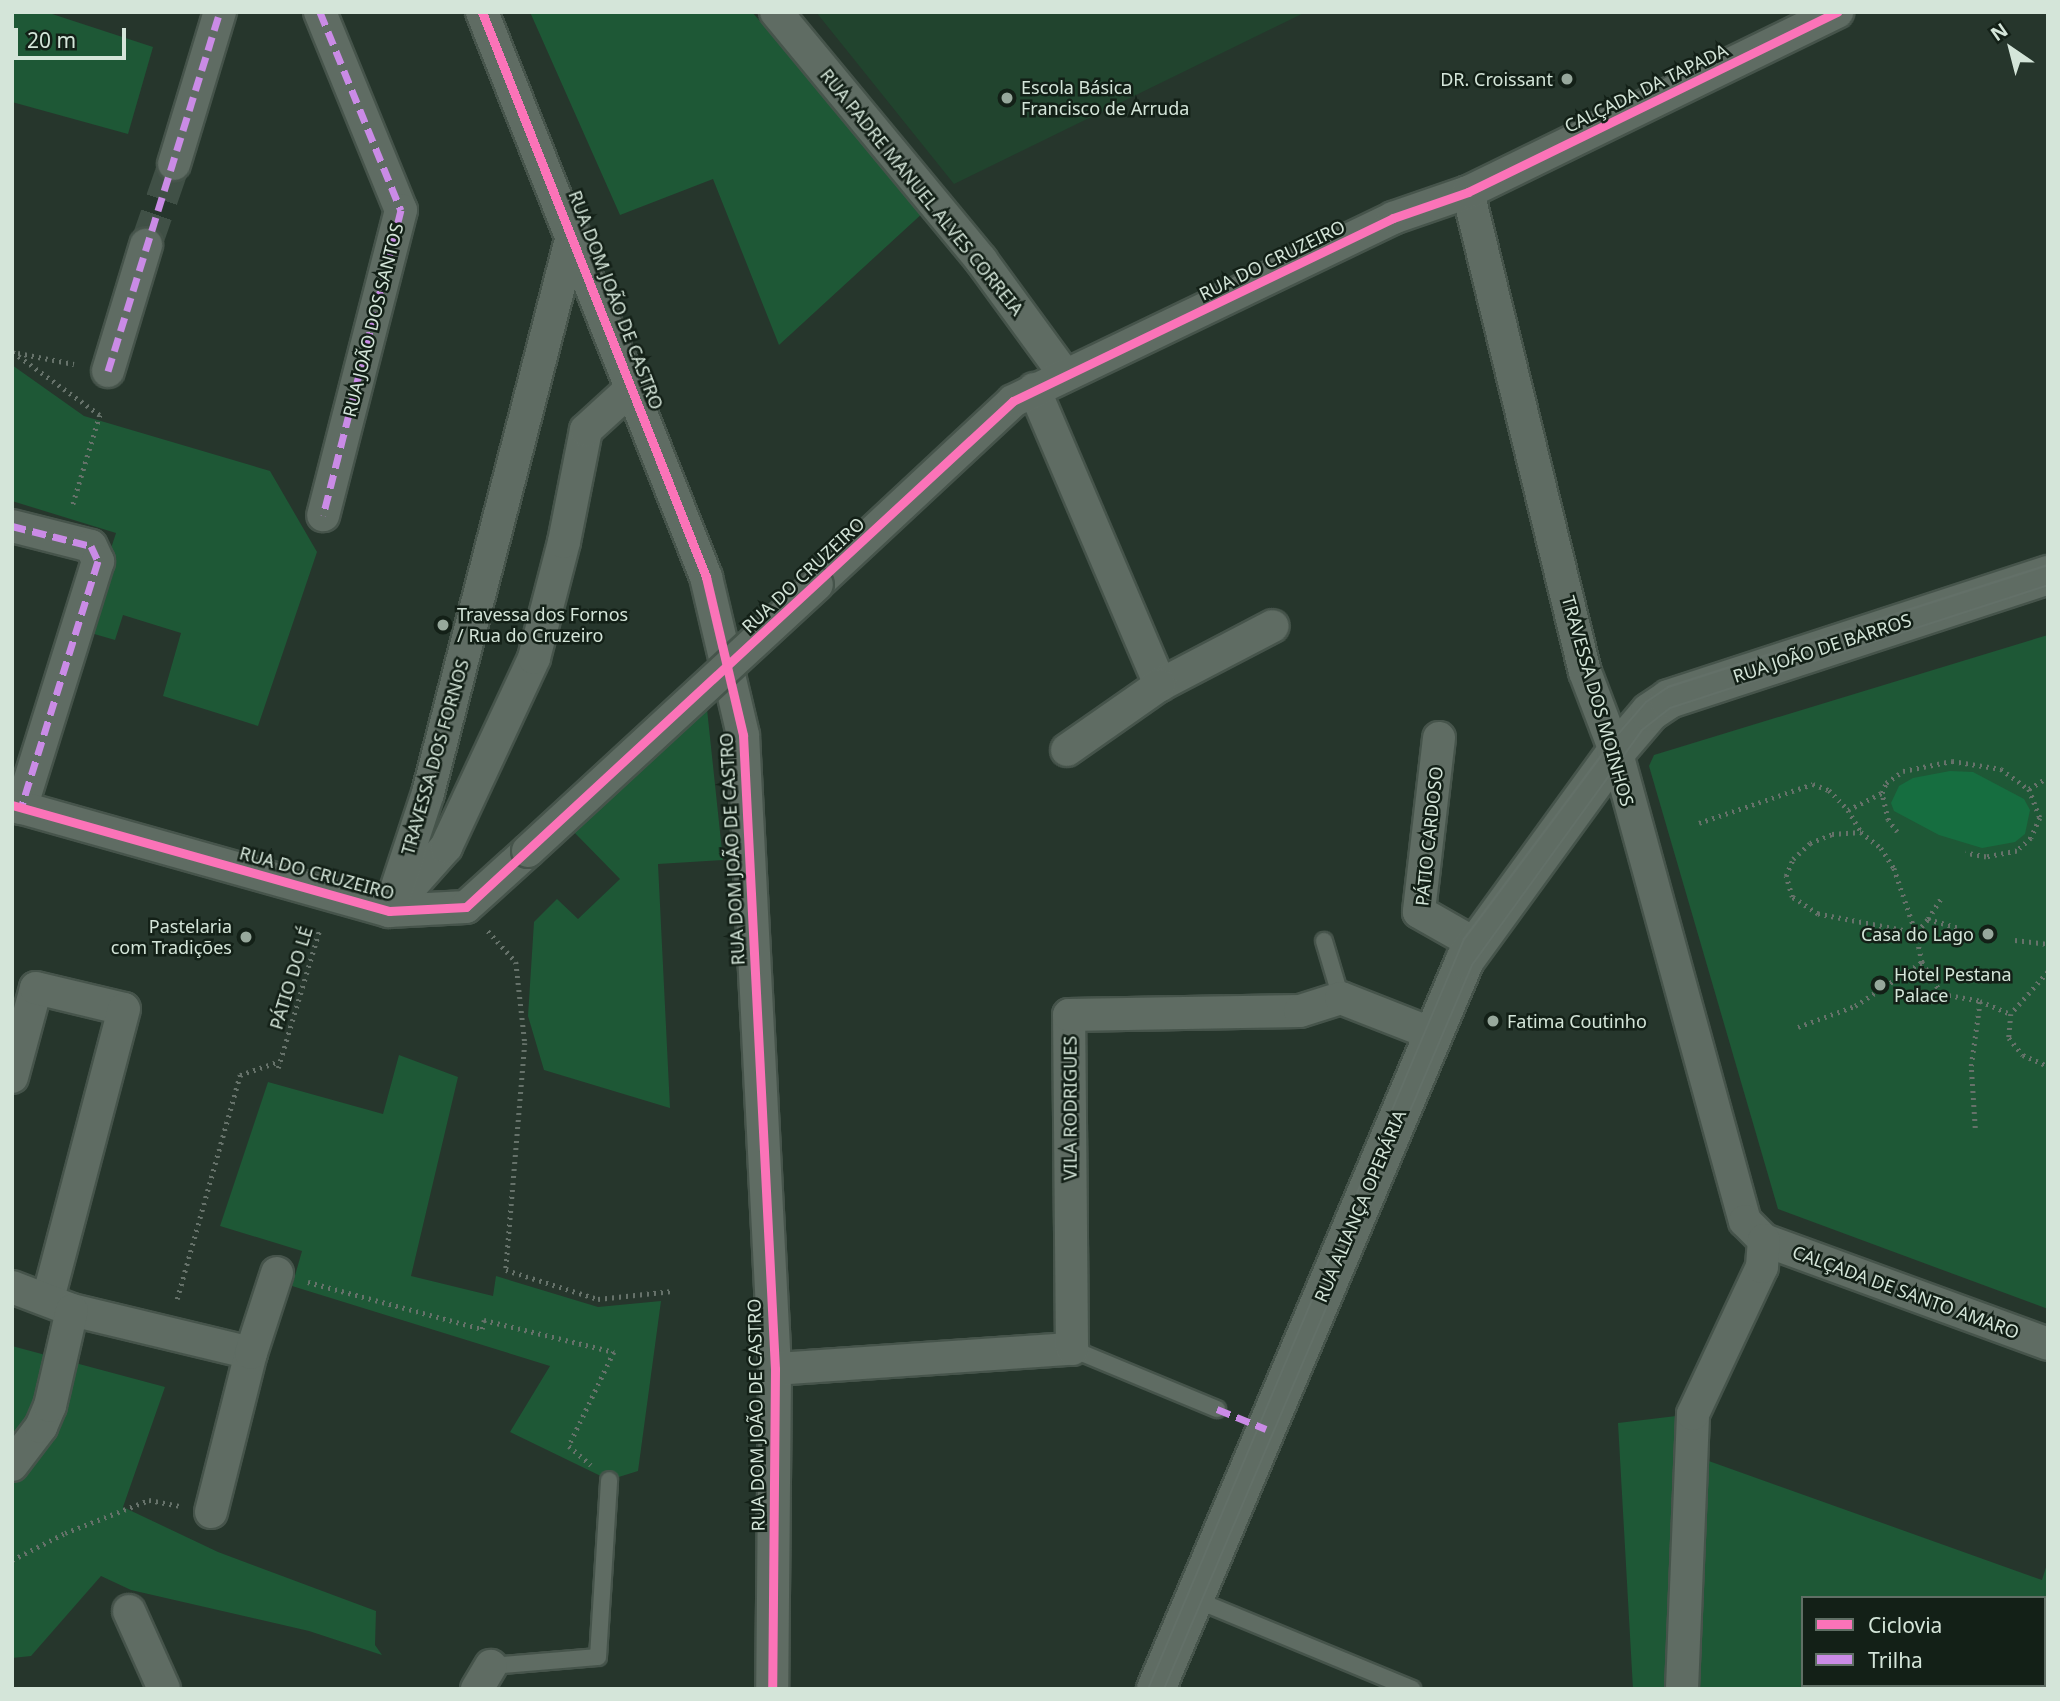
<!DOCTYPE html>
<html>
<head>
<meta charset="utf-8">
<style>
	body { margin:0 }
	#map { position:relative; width:2060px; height:1701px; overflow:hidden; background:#26362c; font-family:"Noto Sans",sans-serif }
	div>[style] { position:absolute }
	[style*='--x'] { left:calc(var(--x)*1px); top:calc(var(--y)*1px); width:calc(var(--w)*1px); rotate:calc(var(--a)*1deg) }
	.built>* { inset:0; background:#21442e }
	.green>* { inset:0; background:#1e5836 }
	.water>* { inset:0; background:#166e40 }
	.minor-tunnel>* { height:32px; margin-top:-16px; transform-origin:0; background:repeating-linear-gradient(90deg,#405046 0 32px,transparent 0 48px) }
	.path>* { height:4.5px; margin-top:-2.25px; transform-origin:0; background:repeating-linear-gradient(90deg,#66726a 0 2px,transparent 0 7px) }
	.roads { filter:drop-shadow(2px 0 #46544b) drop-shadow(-2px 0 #46544b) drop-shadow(0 2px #46544b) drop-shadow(0 -2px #46544b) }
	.service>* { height:16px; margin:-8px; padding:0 8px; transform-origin:8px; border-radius:8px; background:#5f6c63 }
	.minor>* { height:32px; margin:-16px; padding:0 16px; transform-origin:16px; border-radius:16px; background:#5f6c63 }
	.tertiary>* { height:38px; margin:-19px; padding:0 19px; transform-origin:19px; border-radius:19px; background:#5f6c63 }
	.tram>* { height:2px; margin:-1px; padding:0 1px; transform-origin:1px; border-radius:1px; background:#637068 }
	.bridges { filter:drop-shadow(2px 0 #46544b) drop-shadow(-2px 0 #46544b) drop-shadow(0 2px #46544b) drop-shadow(0 -2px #46544b) }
	.minor-bridge>* { height:32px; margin:-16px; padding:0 16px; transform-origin:16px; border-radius:16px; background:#5f6c63 }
	.quiet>* { height:7px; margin-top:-3.5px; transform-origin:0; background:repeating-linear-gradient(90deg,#ca8be6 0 14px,transparent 0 21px) }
	.cycleway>* { height:9px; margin:-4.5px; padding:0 4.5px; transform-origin:4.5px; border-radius:4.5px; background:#fb73b8 }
	.dots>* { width:19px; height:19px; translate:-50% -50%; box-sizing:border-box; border:4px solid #132017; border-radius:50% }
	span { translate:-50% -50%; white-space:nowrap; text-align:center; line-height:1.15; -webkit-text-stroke:5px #132017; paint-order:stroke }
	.poi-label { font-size:18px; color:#d4e5d9 }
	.right { translate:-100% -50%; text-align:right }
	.left { translate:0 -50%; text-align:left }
	.street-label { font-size:18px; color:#d4e5d9 }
	.frame { position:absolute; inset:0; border:14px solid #d4e5d9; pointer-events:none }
	.legend { position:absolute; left:1801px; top:1596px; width:245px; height:91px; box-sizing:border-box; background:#132017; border:2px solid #606f65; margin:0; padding:9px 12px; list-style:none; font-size:21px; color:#d4e5d9 }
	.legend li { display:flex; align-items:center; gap:14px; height:35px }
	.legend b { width:35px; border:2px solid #606f65 }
	.north { position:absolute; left:1976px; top:14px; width:70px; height:70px; -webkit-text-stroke:5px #132017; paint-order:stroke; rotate:325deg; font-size:19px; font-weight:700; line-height:28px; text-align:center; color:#d4e5d9 }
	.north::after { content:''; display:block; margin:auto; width:24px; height:32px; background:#d4e5d9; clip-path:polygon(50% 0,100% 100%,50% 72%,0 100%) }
	.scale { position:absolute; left:14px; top:28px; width:112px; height:32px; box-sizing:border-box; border:4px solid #d4e5d9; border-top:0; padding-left:9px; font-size:21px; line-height:24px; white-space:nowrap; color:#d4e5d9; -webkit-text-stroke:5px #132017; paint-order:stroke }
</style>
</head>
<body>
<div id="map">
	<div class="built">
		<div style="clip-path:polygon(816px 12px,1306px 12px,954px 184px)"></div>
	</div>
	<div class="green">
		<div style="clip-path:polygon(12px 12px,46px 12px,153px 47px,128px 134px,12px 102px)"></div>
		<div style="clip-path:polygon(530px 12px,752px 12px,925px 211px,779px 345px,713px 179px,620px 215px)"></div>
		<div style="clip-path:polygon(12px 365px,84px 416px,270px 471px,317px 552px,258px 726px,163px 696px,181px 633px,123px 615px,115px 640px,84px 631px,116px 533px,12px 501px)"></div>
		<div style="clip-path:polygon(2048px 635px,2048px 1309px,1778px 1209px,1649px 766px,1654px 755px)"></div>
		<div style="clip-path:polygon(707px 709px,723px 860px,658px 864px,670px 1108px,544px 1070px,528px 1016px,534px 922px,557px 899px,578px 919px,620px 879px,571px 829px)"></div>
		<div style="clip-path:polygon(399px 1055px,458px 1077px,411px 1276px,493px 1296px,496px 1276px,598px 1307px,661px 1301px,638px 1471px,609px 1480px,510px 1432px,550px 1366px,292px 1286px,302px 1251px,220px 1226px,268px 1082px,383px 1114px)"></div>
		<div style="clip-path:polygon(12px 1346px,165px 1387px,123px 1507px,218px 1552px,376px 1611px,375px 1645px,382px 1655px,309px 1631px,131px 1590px,101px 1576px,31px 1656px,12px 1658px)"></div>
		<div style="clip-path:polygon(evenodd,1693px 1414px,1692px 1455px,2042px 1580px,2048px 1561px,2048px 1689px,1633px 1689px,1618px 1423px,1693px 1414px,1803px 1598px,2044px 1598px,2044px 1685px,1803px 1685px,1803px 1598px)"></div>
	</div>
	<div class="water">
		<div style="clip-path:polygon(1950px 771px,1973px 772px,2024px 799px,2030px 810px,2025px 834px,2015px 842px,1982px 848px,1939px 835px,1894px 811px,1891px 803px,1899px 786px,1913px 778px)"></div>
	</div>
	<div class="minor-tunnel">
		<div style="--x:146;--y:245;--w:86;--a:-70.9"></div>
	</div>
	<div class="path">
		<div style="--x:13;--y:352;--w:107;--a:35.9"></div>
		<div style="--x:100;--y:415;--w:97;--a:106.8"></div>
		<div style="--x:18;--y:353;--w:57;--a:11.1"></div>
		<div style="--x:2029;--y:789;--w:22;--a:-32"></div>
		<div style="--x:1848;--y:810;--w:26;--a:59"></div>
		<div style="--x:1699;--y:823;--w:120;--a:-18.9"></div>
		<div style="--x:1813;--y:784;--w:17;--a:21"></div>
		<div style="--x:1829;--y:790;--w:28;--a:46"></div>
		<div style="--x:1848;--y:810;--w:38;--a:-27"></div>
		<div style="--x:1897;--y:832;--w:15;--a:-127"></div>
		<div style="--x:1888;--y:820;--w:28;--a:-103"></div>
		<div style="--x:1882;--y:793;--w:11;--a:-68"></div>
		<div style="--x:1886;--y:783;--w:21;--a:-35"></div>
		<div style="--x:1903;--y:771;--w:50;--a:-11.5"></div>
		<div style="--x:1952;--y:761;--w:50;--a:9.3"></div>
		<div style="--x:2001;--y:769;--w:34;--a:36"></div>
		<div style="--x:2029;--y:789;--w:31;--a:69"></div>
		<div style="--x:2040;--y:818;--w:22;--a:114"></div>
		<div style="--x:2031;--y:838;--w:19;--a:137"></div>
		<div style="--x:2017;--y:851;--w:32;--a:169"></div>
		<div style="--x:1986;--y:857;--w:21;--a:-169"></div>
		<div style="--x:1928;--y:919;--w:25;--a:-58"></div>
		<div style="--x:488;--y:931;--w:42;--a:47.9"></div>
		<div style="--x:516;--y:962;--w:81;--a:83.7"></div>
		<div style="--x:525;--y:1043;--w:228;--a:94.8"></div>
		<div style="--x:506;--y:1270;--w:96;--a:17.5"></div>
		<div style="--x:598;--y:1299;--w:75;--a:-6.1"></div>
		<div style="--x:1917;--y:932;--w:17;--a:-50"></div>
		<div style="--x:1928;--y:919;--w:33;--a:16"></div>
		<div style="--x:1916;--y:933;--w:100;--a:-169"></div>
		<div style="--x:1818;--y:914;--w:31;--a:-147"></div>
		<div style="--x:1792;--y:897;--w:22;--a:-106"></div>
		<div style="--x:1786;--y:876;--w:18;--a:-68"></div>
		<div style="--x:1793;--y:859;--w:23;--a:-43"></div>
		<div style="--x:1810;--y:843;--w:24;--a:-22"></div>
		<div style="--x:1832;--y:834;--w:29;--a:-4"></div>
		<div style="--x:1861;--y:832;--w:26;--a:39"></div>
		<div style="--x:1881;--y:848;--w:24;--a:57"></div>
		<div style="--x:1894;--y:868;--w:69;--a:71.3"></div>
		<div style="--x:1916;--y:933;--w:30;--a:78"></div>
		<div style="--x:1922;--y:962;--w:38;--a:58"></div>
		<div style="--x:1942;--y:994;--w:39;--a:10"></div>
		<div style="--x:1980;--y:1001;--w:34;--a:23"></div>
		<div style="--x:2015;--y:940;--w:33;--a:7"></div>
		<div style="--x:2048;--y:972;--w:56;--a:131.4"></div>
		<div style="--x:2011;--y:1014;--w:24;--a:95"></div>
		<div style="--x:2009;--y:1038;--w:22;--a:51"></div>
		<div style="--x:2023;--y:1055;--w:27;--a:24"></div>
		<div style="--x:1798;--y:1027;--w:61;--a:-20.2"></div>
		<div style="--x:1855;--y:1006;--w:80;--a:-33.3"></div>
		<div style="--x:278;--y:1068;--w:146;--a:-73.3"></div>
		<div style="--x:1975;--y:1128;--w:62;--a:-93.7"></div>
		<div style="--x:1971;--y:1066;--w:66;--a:-82.1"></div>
		<div style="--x:308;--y:1282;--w:180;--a:15.1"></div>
		<div style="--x:482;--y:1329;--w:9;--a:-77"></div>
		<div style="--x:484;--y:1320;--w:134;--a:13.8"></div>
		<div style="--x:614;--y:1352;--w:104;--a:115.6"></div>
		<div style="--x:569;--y:1446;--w:29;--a:41"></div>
		<div style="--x:177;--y:1299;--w:233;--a:-74.3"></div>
		<div style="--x:240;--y:1075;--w:42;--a:-19.3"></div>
		<div style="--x:12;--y:1560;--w:59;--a:-27"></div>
		<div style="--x:65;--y:1533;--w:90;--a:-21.4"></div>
		<div style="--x:149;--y:1500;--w:31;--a:11"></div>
	</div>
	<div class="roads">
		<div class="service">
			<div style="--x:1324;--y:941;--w:59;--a:73.4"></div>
			<div style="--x:1072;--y:1349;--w:157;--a:22.5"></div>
			<div style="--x:1194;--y:1599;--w:236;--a:22.4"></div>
			<div style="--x:491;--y:1666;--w:107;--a:-4.8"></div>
			<div style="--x:598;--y:1657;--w:177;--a:-86.4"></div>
		</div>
		<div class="minor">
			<div style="--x:320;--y:12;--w:214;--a:67.8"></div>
			<div style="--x:401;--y:210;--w:315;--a:104.3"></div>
			<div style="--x:482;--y:12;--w:608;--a:68.37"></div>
			<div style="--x:706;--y:577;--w:162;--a:76.8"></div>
			<div style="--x:743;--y:735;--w:635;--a:87.11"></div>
			<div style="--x:775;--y:1369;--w:320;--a:90.5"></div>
			<div style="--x:776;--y:12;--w:322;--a:50.4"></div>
			<div style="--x:981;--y:260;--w:142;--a:53.9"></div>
			<div style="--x:174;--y:164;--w:159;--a:-73.2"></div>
			<div style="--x:1468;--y:192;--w:494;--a:76.3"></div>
			<div style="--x:1585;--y:672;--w:95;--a:69.1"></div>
			<div style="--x:1619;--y:761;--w:477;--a:74.7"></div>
			<div style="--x:1745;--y:1221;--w:27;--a:45"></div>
			<div style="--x:1764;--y:1240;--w:302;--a:20.1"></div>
			<div style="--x:108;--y:371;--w:132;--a:-73.2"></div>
			<div style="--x:1034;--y:389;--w:322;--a:66.9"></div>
			<div style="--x:1160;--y:685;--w:127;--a:-27.6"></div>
			<div style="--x:12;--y:526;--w:81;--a:14.2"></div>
			<div style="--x:91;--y:546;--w:17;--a:65"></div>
			<div style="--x:98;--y:561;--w:259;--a:107.3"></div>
			<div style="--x:817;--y:584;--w:268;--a:-43"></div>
			<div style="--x:1013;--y:401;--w:422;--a:-25.7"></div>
			<div style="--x:1393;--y:218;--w:79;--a:-19.1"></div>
			<div style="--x:1468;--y:192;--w:411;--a:-26"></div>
			<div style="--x:1439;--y:738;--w:175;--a:96.6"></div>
			<div style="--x:1419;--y:912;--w:64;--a:29.7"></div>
			<div style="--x:1067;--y:750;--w:113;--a:-35"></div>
			<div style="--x:12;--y:805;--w:392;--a:15.7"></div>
			<div style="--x:389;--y:911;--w:77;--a:-3"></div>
			<div style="--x:466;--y:907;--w:84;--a:-42.1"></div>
			<div style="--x:399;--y:900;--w:71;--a:-48.4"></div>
			<div style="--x:446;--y:847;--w:208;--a:-65"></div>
			<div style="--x:534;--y:658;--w:120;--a:-75.5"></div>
			<div style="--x:564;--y:542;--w:114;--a:-78.9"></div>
			<div style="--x:586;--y:430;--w:64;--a:-42.5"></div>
			<div style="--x:389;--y:911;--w:124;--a:-71.7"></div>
			<div style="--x:428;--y:793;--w:579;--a:-75.51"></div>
			<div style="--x:12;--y:1077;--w:92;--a:-74.9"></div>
			<div style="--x:36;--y:988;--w:90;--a:13.4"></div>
			<div style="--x:124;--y:1009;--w:299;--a:104.7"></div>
			<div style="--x:12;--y:1287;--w:64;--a:21"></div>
			<div style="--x:72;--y:1310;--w:184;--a:13.5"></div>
			<div style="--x:775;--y:1369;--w:298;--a:-3.9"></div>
			<div style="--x:1072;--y:1349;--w:334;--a:-90.5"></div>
			<div style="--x:1069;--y:1015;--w:231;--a:-1"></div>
			<div style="--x:1300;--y:1011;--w:43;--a:-17.6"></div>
			<div style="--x:1341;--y:998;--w:99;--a:21.4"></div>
			<div style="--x:12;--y:1465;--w:48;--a:-52.7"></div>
			<div style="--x:41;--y:1427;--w:23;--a:-67"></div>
			<div style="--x:50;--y:1406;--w:98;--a:-77.1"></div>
			<div style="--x:211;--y:1512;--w:164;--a:-75.9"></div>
			<div style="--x:251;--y:1353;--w:84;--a:-72"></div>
			<div style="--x:129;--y:1611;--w:85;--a:65.8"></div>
			<div style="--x:477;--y:1689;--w:27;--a:-59"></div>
			<div style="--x:1682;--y:1689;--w:275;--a:-87.7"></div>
			<div style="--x:1693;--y:1414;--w:162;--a:-64.9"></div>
			<div style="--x:1762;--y:1267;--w:27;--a:-86"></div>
		</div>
		<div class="tertiary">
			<div style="--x:1156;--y:1689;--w:792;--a:-67.03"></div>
			<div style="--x:1465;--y:960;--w:257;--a:-54"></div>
			<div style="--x:1616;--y:752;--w:52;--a:-49.6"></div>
			<div style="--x:1650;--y:712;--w:23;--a:-34"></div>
			<div style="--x:1669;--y:699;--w:399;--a:-18.1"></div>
		</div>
	</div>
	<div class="tram">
		<div style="--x:1148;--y:1689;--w:814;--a:-67.15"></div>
		<div style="--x:1464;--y:939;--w:247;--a:-53.2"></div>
		<div style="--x:1612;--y:741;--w:52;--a:-48.9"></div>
		<div style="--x:1646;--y:702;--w:27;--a:-34"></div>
		<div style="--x:1668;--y:687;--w:399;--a:-17.8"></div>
		<div style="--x:1164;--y:1689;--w:787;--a:-66.95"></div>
		<div style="--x:1472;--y:965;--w:290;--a:-54.1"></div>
		<div style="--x:1642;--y:730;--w:36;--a:-38"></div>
		<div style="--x:1670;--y:708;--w:398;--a:-18"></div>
	</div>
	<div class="bridges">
		<div class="minor-bridge">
			<div style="--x:528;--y:851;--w:393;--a:-42.7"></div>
		</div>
	</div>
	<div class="quiet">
		<div style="--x:320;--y:12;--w:214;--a:67.8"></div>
		<div style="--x:401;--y:210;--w:315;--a:104.3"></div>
		<div style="--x:108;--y:371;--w:376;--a:-72.7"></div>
		<div style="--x:12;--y:526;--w:81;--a:14.2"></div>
		<div style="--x:91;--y:546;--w:17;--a:65"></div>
		<div style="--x:98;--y:561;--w:259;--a:107.3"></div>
		<div style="--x:1217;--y:1409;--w:53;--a:22.2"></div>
	</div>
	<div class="cycleway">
		<div style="--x:482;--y:12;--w:608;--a:68.37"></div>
		<div style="--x:706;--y:577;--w:162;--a:76.8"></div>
		<div style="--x:743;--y:735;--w:635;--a:87.11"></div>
		<div style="--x:775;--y:1369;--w:320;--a:90.5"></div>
		<div style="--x:12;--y:805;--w:392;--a:15.7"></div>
		<div style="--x:389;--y:911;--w:77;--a:-3"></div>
		<div style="--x:466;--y:907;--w:745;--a:-42.77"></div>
		<div style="--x:1013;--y:401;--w:422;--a:-25.7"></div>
		<div style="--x:1393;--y:218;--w:79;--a:-19.1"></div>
		<div style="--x:1468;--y:192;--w:411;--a:-26"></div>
	</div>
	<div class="dots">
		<div style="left:1567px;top:79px;background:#97a89c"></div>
		<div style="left:1007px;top:98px;background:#97a89c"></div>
		<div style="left:443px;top:625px;background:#97a89c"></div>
		<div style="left:1988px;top:934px;background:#97a89c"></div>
		<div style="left:246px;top:937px;background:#97a89c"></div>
		<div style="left:1880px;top:985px;background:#97a89c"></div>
		<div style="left:1493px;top:1021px;background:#97a89c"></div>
	</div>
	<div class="poi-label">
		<span class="right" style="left:1553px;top:79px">DR. Croissant</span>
		<span class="left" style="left:1021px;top:98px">Escola Básica<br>Francisco de Arruda</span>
		<span class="left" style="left:457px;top:625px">Travessa dos Fornos<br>/ Rua do Cruzeiro</span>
		<span class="right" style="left:232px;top:937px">Pastelaria<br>com Tradições</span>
		<span class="right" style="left:1974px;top:934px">Casa do Lago</span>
		<span class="left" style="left:1894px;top:985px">Hotel Pestana<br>Palace</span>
		<span class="left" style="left:1507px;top:1021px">Fatima Coutinho</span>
	</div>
	<div class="street-label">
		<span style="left:1646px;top:88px;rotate:-26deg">CALÇADA DA TAPADA</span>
		<span style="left:922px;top:192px;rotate:51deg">RUA PADRE MANUEL ALVES CORREIA</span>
		<span style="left:1272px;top:260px;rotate:-26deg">RUA DO CRUZEIRO</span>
		<span style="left:616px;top:300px;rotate:69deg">RUA DOM JOÃO DE CASTRO</span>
		<span style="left:373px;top:320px;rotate:-76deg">RUA JOÃO DOS SANTOS</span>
		<span style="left:803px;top:575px;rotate:-43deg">RUA DO CRUZEIRO</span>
		<span style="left:1822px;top:648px;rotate:-18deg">RUA JOÃO DE BARROS</span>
		<span style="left:1598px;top:701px;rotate:74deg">TRAVESSA DOS MOINHOS</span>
		<span style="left:435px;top:757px;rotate:-74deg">TRAVESSA DOS FORNOS</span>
		<span style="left:1429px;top:836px;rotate:-84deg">PÁTIO CARDOSO</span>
		<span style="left:732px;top:849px;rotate:-93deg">RUA DOM JOÃO DE CASTRO</span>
		<span style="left:317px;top:873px;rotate:15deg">RUA DO CRUZEIRO</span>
		<span style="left:291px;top:978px;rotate:-73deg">PÁTIO DO LÉ</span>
		<span style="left:1070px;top:1108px;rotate:-90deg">VILA RODRIGUES</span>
		<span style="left:1360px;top:1206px;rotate:-67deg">RUA ALIANÇA OPERÁRIA</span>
		<span style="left:1906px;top:1292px;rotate:20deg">CALÇADA DE SANTO AMARO</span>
		<span style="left:756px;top:1415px;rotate:-91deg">RUA DOM JOÃO DE CASTRO</span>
	</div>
	<div class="frame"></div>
	<ul class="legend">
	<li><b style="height:9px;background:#fb73b8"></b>Ciclovia</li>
	<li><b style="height:9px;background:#ca8be6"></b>Trilha</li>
	</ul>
	<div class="north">N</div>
	<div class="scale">20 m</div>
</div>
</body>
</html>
